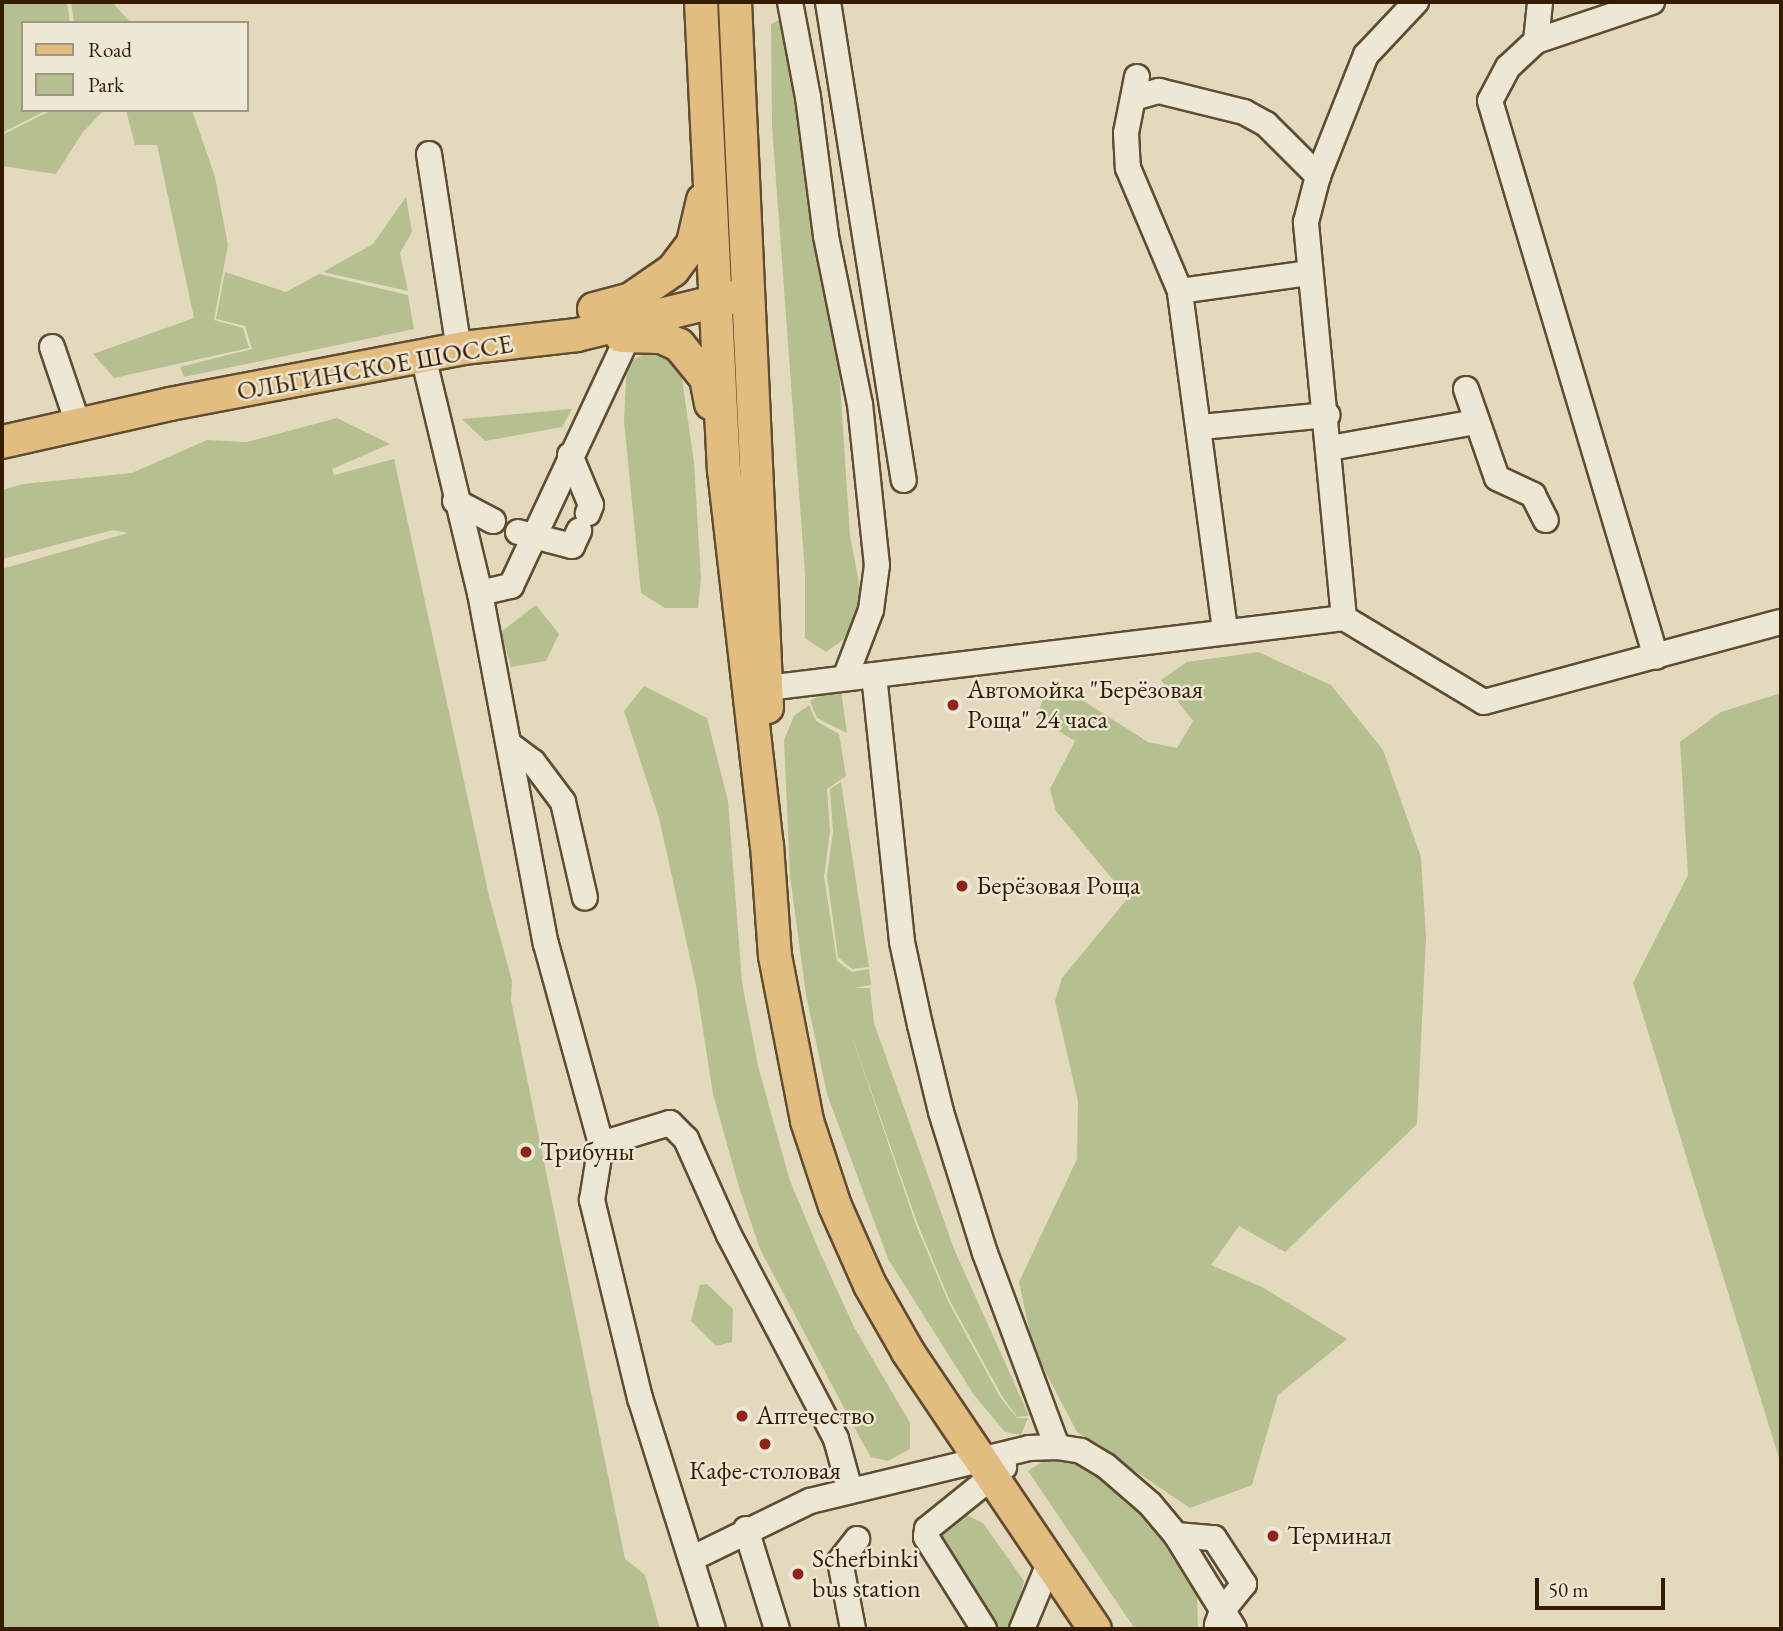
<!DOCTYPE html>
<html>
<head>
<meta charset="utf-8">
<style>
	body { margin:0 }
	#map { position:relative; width:1783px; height:1631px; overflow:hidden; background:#e3dabe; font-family:"EB Garamond",serif }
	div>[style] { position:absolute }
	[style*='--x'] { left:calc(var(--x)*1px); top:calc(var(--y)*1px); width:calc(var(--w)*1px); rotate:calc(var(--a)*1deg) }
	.green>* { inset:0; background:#b5bf90 }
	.roads { filter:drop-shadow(2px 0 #604c30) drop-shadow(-2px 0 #604c30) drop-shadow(0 2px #604c30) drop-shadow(0 -2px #604c30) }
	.minor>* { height:24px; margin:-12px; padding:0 12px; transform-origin:12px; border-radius:12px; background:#ede7d5 }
	.major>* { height:32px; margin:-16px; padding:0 16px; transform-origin:16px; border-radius:16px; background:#e2bd7f }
	.dots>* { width:19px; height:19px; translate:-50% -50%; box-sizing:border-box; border:4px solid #ede7d5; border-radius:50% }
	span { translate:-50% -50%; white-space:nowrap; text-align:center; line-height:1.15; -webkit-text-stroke:5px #ede7d5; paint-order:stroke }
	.street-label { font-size:26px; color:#351c01 }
	.poi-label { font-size:26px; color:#351c01 }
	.left { translate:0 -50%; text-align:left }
	.frame { position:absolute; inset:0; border:4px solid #351c01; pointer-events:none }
	.legend { position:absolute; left:21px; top:21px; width:228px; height:91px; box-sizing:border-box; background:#ede7d5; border:2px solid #a39680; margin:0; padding:9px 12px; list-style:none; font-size:21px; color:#351c01 }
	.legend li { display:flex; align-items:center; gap:14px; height:35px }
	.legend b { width:35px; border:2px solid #a39680 }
	.scale { position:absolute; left:1535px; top:1578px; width:130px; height:32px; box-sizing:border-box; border:4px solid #351c01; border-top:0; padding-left:9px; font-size:21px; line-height:24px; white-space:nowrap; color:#351c01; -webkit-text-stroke:5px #ede7d5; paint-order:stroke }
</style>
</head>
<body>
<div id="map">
	<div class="green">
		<div style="clip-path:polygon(2px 2px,67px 2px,70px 23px,23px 23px,23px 110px,47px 110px,2px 133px)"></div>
		<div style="clip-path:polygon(71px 2px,112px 2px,131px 23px,74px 23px)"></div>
		<div style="clip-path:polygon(779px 20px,786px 31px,837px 337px,850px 536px,863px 604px,847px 637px,826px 652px,805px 638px,805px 574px,772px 126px,771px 24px)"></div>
		<div style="clip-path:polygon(52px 110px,104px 110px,83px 132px,56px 174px,2px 166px,2px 135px)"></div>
		<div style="clip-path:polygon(126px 110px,192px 110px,215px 177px,228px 245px,214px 320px,243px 328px,249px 348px,114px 378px,93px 354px,194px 318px,157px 145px,135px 145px)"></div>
		<div style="clip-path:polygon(406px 197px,412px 232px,400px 253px,408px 291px,323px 272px,373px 244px)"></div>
		<div style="clip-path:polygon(225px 272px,286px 292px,319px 274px,408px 295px,414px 329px,184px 377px,180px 367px,252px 349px,245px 326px,216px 319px)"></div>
		<div style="clip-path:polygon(648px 352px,673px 362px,682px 378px,694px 463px,701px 579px,698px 608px,665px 608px,641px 593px,624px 421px,627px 363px)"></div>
		<div style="clip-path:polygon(572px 409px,562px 427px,485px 441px,462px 419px)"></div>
		<div style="clip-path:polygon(337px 418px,390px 444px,332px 469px,334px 475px,394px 459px,489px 896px,512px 981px,511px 1000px,625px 1559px,645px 1575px,660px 1629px,2px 1629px,2px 569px,128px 533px,113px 530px,2px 559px,2px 490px,23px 484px,132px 473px,207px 440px,247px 442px)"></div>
		<div style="clip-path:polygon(536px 605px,559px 634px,546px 661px,511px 667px,501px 632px)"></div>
		<div style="clip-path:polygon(1258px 652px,1331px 685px,1383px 750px,1421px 857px,1426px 937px,1417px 1124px,1285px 1252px,1239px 1226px,1211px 1265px,1264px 1288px,1347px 1339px,1278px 1395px,1252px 1485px,1190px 1508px,1077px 1432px,1033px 1348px,1019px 1282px,1077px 1159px,1078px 1101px,1055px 1001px,1062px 978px,1128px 898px,1056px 811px,1050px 789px,1075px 741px,1037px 718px,1045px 691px,1063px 688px,1148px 742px,1177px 748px,1193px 721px,1161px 680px,1187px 662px)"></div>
		<div style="clip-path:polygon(840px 684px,847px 733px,817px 718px,810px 701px)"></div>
		<div style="clip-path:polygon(644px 686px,707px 718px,728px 801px,742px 982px,758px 1066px,790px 1181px,821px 1255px,854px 1327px,910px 1423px,910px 1449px,888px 1461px,871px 1457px,860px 1438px,760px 1249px,739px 1187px,713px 1094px,696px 985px,659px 818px,624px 711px)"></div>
		<div style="clip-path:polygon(1781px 693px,1781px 1465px,1633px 983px,1688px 875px,1680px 742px,1721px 712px)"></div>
		<div style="clip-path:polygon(809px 705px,816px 721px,839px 734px,846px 776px,827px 789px,830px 831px,824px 877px,837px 961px,852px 972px,869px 969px,871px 985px,854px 988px,870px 988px,874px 1023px,954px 1249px,1029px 1416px,1017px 1417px,1002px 1396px,950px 1301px,918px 1225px,847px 1022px,916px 1225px,949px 1303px,1000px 1397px,1017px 1418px,1028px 1418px,1021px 1435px,1005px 1432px,974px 1395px,888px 1259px,827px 1094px,806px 995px,790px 876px,784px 740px,794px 716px)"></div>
		<div style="clip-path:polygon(841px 782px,869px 967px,852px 969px,838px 957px,827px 876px,833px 832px,830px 789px)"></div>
		<div style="clip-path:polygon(707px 1284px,733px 1309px,732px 1342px,716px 1346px,691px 1321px,700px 1285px)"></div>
		<div style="clip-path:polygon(1046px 1459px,1077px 1463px,1109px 1481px,1145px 1515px,1197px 1596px,1198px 1629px,1135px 1629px,1028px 1471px)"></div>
		<div style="clip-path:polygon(967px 1515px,983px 1523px,1024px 1581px,1011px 1629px,995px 1629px,938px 1536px)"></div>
	</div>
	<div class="roads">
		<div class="minor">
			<div style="--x:790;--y:2;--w:97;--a:79.3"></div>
			<div style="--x:808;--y:97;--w:140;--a:82.6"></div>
			<div style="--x:826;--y:236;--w:171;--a:78.6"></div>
			<div style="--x:860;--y:404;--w:162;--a:84"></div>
			<div style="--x:877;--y:565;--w:45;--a:97.6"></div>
			<div style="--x:871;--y:610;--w:73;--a:110.9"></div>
			<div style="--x:828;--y:2;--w:484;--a:81"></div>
			<div style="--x:1652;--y:2;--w:122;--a:161.4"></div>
			<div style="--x:1536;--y:41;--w:38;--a:137"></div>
			<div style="--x:1508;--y:67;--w:38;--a:118"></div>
			<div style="--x:1490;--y:101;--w:580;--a:73.38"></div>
			<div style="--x:1536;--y:41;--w:39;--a:-84"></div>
			<div style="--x:1137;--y:77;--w:57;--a:101.1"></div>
			<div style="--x:1126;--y:133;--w:35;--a:87"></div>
			<div style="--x:1128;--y:168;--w:134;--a:67.1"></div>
			<div style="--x:1134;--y:98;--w:26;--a:-16"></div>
			<div style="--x:1159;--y:91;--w:88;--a:13.9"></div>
			<div style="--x:1244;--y:112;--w:25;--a:29"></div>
			<div style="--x:1266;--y:124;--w:74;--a:45"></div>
			<div style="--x:429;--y:154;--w:197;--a:81.3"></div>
			<div style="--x:52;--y:347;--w:81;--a:71.3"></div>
			<div style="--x:423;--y:356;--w:244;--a:76.5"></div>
			<div style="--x:480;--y:593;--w:357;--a:79.4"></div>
			<div style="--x:546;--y:944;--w:207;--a:74.6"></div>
			<div style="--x:601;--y:1144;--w:57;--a:99.1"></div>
			<div style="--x:592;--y:1200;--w:204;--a:76.4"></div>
			<div style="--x:640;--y:1398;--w:242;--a:72.5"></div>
			<div style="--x:1466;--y:389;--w:94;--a:70.8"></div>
			<div style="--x:1497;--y:478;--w:40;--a:25"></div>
			<div style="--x:1533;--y:495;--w:28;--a:63"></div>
			<div style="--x:1201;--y:427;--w:127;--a:-5.4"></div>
			<div style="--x:1330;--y:448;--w:148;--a:-10.1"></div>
			<div style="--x:570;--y:455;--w:54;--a:67.2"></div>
			<div style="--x:591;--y:505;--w:9;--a:111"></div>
			<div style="--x:455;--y:501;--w:43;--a:27.8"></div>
			<div style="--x:518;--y:532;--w:56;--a:14.5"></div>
			<div style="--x:572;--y:546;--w:17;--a:-65"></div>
			<div style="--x:480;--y:593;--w:32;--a:-13"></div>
			<div style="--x:511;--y:586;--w:276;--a:-64.9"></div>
			<div style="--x:1344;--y:618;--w:398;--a:-95.5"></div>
			<div style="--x:1306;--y:222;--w:48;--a:-75.4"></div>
			<div style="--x:1318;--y:176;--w:130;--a:-68.4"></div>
			<div style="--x:1366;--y:55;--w:73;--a:-46.7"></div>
			<div style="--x:1225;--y:630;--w:342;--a:-97.6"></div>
			<div style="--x:1180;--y:291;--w:130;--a:-7.9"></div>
			<div style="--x:874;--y:675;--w:268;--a:84"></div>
			<div style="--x:902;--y:942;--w:85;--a:77.8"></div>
			<div style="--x:920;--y:1025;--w:89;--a:76.4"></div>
			<div style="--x:941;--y:1112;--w:148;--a:72.7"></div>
			<div style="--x:985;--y:1253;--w:207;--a:69.6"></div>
			<div style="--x:767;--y:688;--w:581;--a:-6.92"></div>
			<div style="--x:1344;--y:618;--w:163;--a:31"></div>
			<div style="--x:1484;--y:702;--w:308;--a:-15.1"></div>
			<div style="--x:509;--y:744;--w:30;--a:37"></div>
			<div style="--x:533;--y:762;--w:50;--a:53.1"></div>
			<div style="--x:563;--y:802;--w:98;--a:77.1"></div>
			<div style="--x:601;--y:1144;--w:72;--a:-16.9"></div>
			<div style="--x:670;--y:1123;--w:23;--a:45"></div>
			<div style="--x:686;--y:1139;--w:105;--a:65.9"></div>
			<div style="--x:729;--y:1235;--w:230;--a:62.3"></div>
			<div style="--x:836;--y:1439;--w:53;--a:74.6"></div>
			<div style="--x:746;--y:1529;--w:105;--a:72.8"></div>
			<div style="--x:1176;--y:1535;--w:38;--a:5"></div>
			<div style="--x:1214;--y:1538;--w:55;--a:56.9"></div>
			<div style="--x:1244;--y:1584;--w:35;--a:129"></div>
			<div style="--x:1222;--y:1611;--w:15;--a:110"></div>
			<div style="--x:691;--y:1559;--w:132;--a:-26"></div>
			<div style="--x:810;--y:1501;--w:225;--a:-13.6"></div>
			<div style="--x:1029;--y:1448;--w:28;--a:-2"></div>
			<div style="--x:1057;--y:1447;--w:24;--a:9"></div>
			<div style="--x:1081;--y:1451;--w:29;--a:31"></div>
			<div style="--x:1106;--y:1466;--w:58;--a:40.8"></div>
			<div style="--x:1150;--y:1504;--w:40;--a:50"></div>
			<div style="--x:1176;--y:1535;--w:110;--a:58.3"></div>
			<div style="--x:853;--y:1629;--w:69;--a:-100.8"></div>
			<div style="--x:840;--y:1561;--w:28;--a:-52"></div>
			<div style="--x:984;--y:1629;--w:109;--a:-122.2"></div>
			<div style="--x:926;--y:1537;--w:8;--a:-83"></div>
			<div style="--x:927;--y:1529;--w:99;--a:-38.8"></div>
			<div style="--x:1022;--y:1629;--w:76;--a:-67.5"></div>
		</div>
		<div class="major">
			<div style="--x:701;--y:2;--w:469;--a:87.2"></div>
			<div style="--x:724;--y:470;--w:377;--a:83.5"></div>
			<div style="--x:767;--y:845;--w:111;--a:85.9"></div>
			<div style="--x:775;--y:956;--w:168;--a:79"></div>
			<div style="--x:807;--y:1121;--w:89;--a:71.8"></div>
			<div style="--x:835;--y:1206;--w:86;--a:66.1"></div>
			<div style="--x:870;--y:1285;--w:77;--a:60.4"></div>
			<div style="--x:908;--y:1352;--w:334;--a:56"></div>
			<div style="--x:735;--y:2;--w:706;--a:87.4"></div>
			<div style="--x:594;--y:309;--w:38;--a:-15"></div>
			<div style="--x:631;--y:299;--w:51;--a:-34.6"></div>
			<div style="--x:673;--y:270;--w:34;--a:-53"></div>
			<div style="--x:693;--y:243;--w:44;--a:-76.9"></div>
			<div style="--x:621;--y:336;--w:40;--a:1.4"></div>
			<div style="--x:661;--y:337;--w:20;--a:24"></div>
			<div style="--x:679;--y:345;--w:43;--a:50.7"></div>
			<div style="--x:706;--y:378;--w:26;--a:79"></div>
			<div style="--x:2;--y:442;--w:172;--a:-12.7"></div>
			<div style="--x:170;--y:404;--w:298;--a:-10.8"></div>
			<div style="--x:463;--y:348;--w:115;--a:-6.5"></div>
			<div style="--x:577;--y:335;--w:166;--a:-13.6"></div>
		</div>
	</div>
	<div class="dots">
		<div style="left:953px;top:705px;background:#8f2418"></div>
		<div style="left:962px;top:886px;background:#8f2418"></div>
		<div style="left:526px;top:1152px;background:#8f2418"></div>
		<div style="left:742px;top:1416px;background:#8f2418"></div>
		<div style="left:765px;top:1444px;background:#8f2418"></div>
		<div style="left:1273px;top:1536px;background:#8f2418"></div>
		<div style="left:798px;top:1574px;background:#8f2418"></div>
	</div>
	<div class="street-label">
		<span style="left:375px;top:368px;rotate:-10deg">ОЛЬГИНСКОЕ ШОССЕ</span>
	</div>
	<div class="poi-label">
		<span class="left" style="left:967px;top:705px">Автомойка "Берёзовая<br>Роща" 24 часа</span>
		<span class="left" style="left:976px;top:886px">Берёзовая Роща</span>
		<span class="left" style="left:540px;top:1152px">Трибуны</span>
		<span class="left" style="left:756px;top:1416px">Аптечество</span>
		<span style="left:765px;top:1471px">Кафе-столовая</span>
		<span class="left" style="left:1287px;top:1536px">Терминал</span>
		<span class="left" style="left:812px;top:1574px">Scherbinki<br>bus station</span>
	</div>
	<div class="frame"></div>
	<ul class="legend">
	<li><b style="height:9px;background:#e2bd7f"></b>Road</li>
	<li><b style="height:19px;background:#b5bf90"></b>Park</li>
	</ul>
	<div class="scale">50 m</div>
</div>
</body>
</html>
